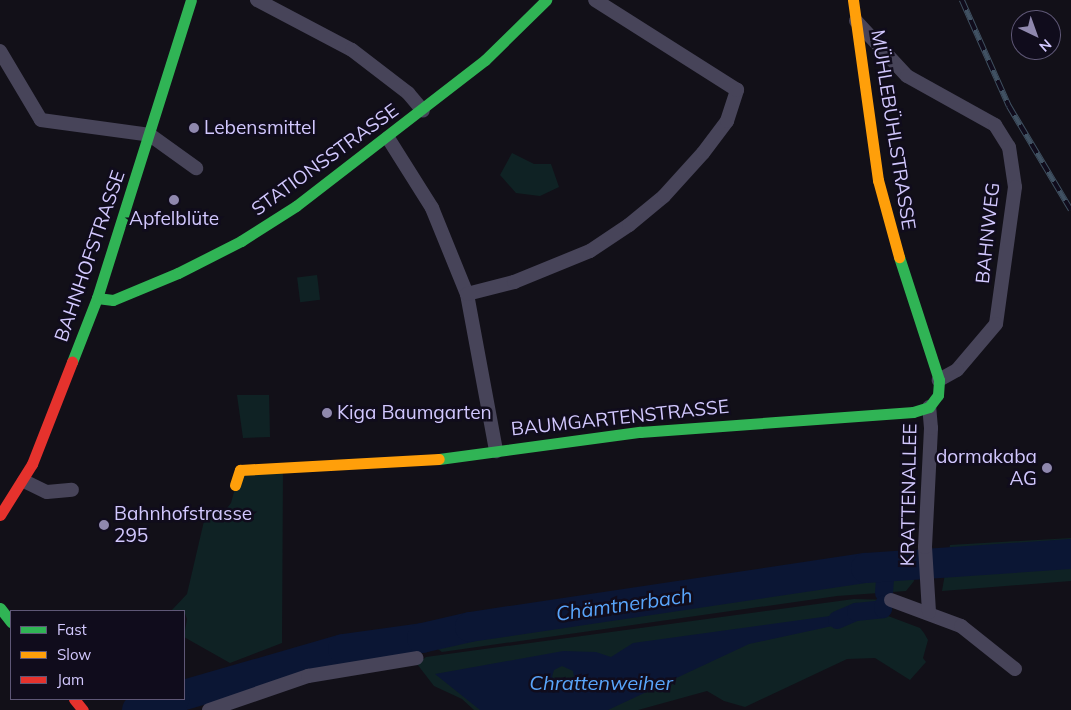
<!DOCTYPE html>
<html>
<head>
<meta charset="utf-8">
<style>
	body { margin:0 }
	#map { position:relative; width:1071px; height:710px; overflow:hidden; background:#121018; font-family:Mulish,sans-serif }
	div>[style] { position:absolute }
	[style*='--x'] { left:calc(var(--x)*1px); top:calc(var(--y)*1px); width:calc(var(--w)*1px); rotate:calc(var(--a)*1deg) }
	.green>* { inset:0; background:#0f2224; transform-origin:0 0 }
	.water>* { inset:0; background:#0b1634 }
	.canal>* { height:18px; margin:-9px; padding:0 9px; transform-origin:9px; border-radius:9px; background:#0b1634 }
	.river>* { height:30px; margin:-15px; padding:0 15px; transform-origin:15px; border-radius:15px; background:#0b1634 }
	.street>* { height:14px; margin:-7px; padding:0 7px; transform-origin:7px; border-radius:7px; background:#474459 }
	.fast>* { height:11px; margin:-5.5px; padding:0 5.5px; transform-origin:5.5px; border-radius:5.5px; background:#30b455 }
	.slow>* { height:11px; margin:-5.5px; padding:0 5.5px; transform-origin:5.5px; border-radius:5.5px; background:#ff9f0a }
	.jam>* { height:11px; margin:-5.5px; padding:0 5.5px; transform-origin:5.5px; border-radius:5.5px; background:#e5322d }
	.rail>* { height:5.5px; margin-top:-2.75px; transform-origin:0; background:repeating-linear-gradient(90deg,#100c1c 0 11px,#405162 0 22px); box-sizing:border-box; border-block:1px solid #405162 }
	.dots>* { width:14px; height:14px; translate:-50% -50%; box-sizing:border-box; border:2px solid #100c1c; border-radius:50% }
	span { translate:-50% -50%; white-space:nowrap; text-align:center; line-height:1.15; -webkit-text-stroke:5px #100c1c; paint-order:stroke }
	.poi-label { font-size:19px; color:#d2c8fe }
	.left { translate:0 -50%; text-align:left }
	.right { translate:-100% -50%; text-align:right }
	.street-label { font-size:19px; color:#d2c8fe }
	.water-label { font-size:20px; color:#59a5fb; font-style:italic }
	.legend { position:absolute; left:10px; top:610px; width:175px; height:90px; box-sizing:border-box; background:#100c1c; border:1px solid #5e5776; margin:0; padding:6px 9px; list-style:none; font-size:15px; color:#d2c8fe }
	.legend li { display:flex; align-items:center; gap:10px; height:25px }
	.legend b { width:25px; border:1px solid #5e5776 }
	.north { position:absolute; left:1011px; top:10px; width:50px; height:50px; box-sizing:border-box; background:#100c1c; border:1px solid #5e5776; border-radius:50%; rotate:138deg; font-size:14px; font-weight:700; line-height:20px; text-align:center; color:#d2c8fe }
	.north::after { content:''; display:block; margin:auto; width:18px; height:22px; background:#8f88ae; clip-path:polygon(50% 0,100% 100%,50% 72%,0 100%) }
</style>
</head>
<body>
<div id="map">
	<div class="green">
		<div style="clip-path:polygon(512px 153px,534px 164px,551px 164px,559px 187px,540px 196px,516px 193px,500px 175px)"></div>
		<div style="left:317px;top:275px;width:25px;height:20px;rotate:83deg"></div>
		<div style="clip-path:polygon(237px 395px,269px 395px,270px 437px,243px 438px)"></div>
		<div style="clip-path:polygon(283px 468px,282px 643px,230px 663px,184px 637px,187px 619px,184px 611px,171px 611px,187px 594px,204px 521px,220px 517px,231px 503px,240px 470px)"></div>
		<div style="clip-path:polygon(1071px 538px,1071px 581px,942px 591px,950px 545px)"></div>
		<div style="clip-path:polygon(912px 565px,914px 581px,906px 591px,837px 596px,442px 652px,422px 638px,470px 627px,866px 568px)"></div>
		<div style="clip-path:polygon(854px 599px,891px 600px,888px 616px,920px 628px,924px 633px,928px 640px,923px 658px,926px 662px,910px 680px,875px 658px,847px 659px,745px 707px,724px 701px,707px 691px,638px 710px,474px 710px,462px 699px,434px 686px,417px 664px,426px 657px)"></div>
	</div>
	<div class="water">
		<div style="clip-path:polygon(evenodd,837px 615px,837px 625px,749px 644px,608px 710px,480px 710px,435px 674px,563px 651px,596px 652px,611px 657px,633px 643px,837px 615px,562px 666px,573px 671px,574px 677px,560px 683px,552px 677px,554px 670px,562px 666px)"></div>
	</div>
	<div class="canal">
		<div style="--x:884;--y:593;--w:27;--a:-86"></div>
		<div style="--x:837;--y:620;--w:21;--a:-23"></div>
		<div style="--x:856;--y:612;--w:27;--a:-6"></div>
		<div style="--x:883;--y:609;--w:5;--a:-79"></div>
	</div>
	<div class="river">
		<div style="--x:184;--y:695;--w:166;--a:-16.1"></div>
		<div style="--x:343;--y:649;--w:80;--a:-7.9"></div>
		<div style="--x:422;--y:638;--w:49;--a:-12.9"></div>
		<div style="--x:470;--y:627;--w:400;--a:-8.5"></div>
		<div style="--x:866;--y:568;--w:205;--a:-3.9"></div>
		<div style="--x:137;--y:710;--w:39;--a:-17"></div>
	</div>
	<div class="street">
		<div style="--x:257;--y:0;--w:107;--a:27.8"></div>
		<div style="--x:352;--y:50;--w:71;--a:37.5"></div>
		<div style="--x:408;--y:93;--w:23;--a:50"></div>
		<div style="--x:856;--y:21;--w:75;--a:47.2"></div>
		<div style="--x:907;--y:76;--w:101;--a:29.1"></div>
		<div style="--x:995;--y:125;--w:26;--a:58"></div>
		<div style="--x:1009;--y:147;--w:40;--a:81.5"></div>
		<div style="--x:1015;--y:187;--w:138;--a:97.9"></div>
		<div style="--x:996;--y:324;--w:60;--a:130.3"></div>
		<div style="--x:957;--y:370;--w:21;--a:151"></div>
		<div style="--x:0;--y:51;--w:80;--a:59.3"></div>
		<div style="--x:41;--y:120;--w:110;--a:7.8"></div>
		<div style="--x:150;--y:135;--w:57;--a:35.7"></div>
		<div style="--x:388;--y:138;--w:83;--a:57.8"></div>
		<div style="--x:432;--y:208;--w:93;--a:67.9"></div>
		<div style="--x:467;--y:294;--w:160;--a:79.5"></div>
		<div style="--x:467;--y:294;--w:49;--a:-14.3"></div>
		<div style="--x:514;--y:282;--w:82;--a:-22.2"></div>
		<div style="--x:590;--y:251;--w:47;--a:-33.7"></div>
		<div style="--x:629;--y:225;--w:45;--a:-39.6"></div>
		<div style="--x:664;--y:196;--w:58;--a:-47.8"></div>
		<div style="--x:703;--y:153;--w:40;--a:-53"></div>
		<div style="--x:727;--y:121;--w:33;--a:-72"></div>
		<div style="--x:737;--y:90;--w:168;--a:-147.6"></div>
		<div style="--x:24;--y:481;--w:25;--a:26"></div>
		<div style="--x:47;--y:492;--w:25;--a:-5"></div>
		<div style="--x:891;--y:600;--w:75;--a:20.4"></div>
		<div style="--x:961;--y:626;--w:69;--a:38.5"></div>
		<div style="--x:929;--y:612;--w:65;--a:-93.5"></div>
		<div style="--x:925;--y:547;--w:119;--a:-87.1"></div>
		<div style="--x:931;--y:428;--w:21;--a:-95"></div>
		<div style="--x:209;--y:710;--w:105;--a:-19"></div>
		<div style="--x:308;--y:676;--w:110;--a:-9.4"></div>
	</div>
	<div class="fast">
		<div style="--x:97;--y:298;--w:16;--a:7"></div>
		<div style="--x:113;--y:300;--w:70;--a:-22.6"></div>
		<div style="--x:178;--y:273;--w:71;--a:-26.9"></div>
		<div style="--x:241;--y:241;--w:65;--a:-32.5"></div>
		<div style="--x:296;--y:206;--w:239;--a:-37.7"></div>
		<div style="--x:485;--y:60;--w:86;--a:-44.5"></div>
		<div style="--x:72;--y:362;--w:69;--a:-68.7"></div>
		<div style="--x:97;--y:298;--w:312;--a:-72.5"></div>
		<div style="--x:439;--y:459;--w:203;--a:-7.7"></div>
		<div style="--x:640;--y:432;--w:274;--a:-4.2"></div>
		<div style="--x:913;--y:412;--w:17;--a:-17"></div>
		<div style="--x:929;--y:407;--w:15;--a:-53"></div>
		<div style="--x:938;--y:395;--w:15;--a:-86"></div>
		<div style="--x:939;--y:380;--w:129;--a:-108"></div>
		<div style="--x:0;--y:608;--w:18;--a:52"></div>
	</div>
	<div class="slow">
		<div style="--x:853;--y:0;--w:182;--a:82.1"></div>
		<div style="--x:878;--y:180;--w:80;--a:74.7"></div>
		<div style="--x:235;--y:485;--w:16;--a:-72"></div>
		<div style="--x:240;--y:470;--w:199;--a:-3.2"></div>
	</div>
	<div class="jam">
		<div style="--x:0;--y:515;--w:60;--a:-57.9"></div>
		<div style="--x:32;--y:464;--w:110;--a:-68.6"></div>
		<div style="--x:74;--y:699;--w:14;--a:51"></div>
	</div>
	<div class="rail">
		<div style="--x:962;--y:0;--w:116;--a:66.1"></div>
		<div style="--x:1009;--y:106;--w:121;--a:59.2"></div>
	</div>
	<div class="dots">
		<div style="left:194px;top:128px;background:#8f88ae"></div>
		<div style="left:174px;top:200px;background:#8f88ae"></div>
		<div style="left:327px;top:413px;background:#8f88ae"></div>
		<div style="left:1047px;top:468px;background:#8f88ae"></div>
		<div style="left:104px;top:525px;background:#8f88ae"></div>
	</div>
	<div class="poi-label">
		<span class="left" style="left:204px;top:128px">Lebensmittel</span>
		<span style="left:174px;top:219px">Apfelblüte</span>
		<span class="left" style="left:337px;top:413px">Kiga Baumgarten</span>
		<span class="right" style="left:1037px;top:468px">dormakaba<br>AG</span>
		<span class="left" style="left:114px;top:525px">Bahnhofstrasse<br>295</span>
	</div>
	<div class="street-label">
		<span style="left:893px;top:130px;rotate:81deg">MÜHLEBÜHLSTRASSE</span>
		<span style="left:325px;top:160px;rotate:-36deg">STATIONSSTRASSE</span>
		<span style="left:988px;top:233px;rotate:-84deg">BAHNWEG</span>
		<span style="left:90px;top:256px;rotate:-71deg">BAHNHOFSTRASSE</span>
		<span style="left:620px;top:418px;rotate:-6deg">BAUMGARTENSTRASSE</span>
		<span style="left:909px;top:495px;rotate:-89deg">KRATTENALLEE</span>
	</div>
	<div class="water-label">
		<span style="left:624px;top:604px;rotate:-8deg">Chämtnerbach</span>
		<span style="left:601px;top:682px">Chrattenweiher</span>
	</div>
	<ul class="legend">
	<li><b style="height:6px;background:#30b455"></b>Fast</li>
	<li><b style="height:6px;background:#ff9f0a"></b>Slow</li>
	<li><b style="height:6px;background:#e5322d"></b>Jam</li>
	</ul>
	<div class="north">N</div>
</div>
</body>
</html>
